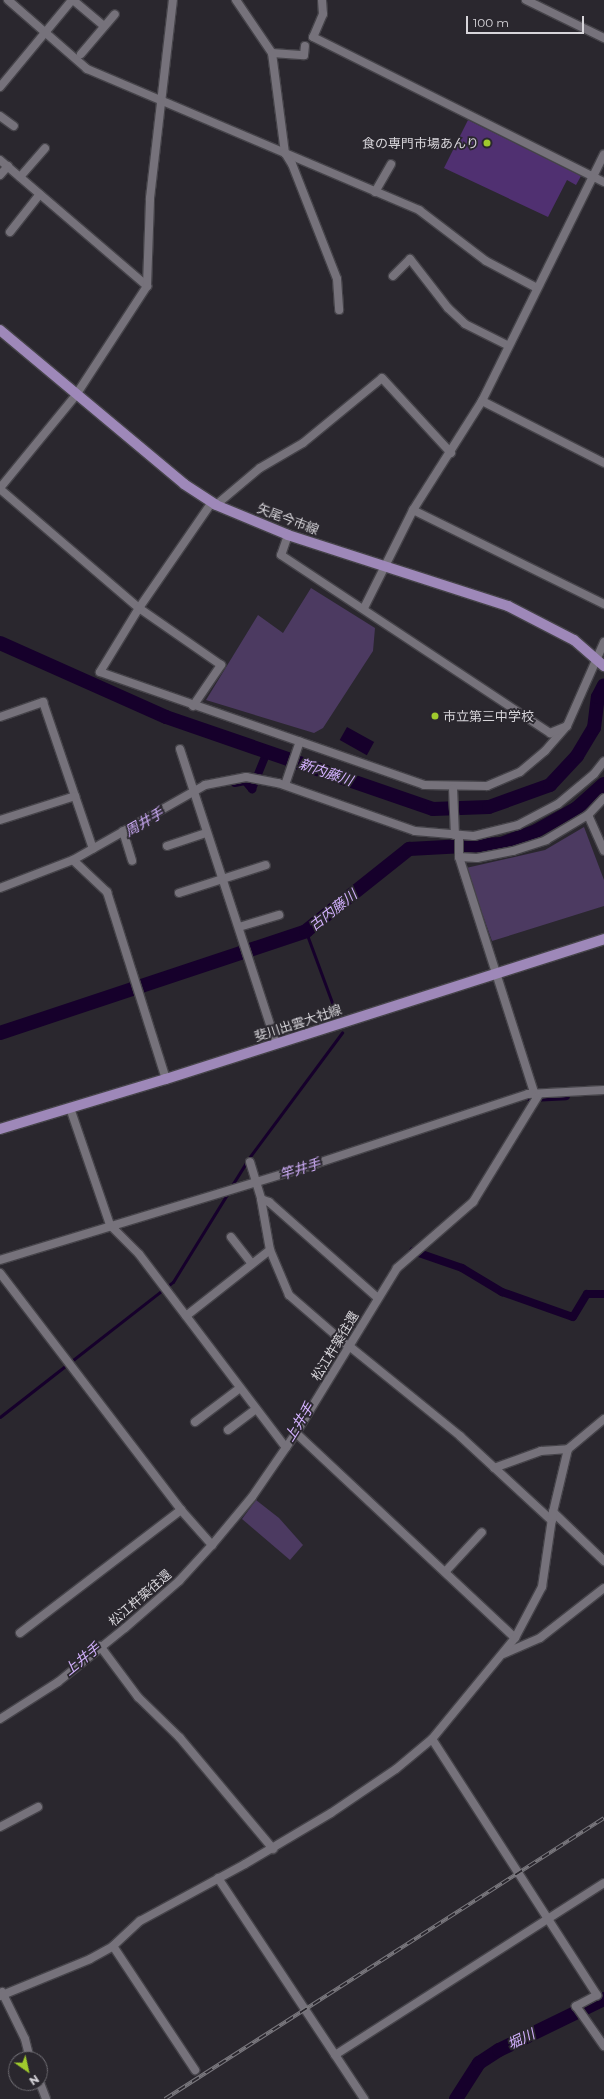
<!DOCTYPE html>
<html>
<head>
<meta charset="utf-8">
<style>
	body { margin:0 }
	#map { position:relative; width:604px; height:2099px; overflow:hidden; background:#2a272e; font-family:Montserrat,"Noto Sans JP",sans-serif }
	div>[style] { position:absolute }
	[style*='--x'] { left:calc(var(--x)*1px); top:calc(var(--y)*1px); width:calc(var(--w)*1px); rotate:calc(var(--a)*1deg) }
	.green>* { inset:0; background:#4c3a61 }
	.water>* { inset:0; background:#16002b; transform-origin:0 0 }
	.stream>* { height:2.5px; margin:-1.25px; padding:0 1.25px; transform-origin:1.25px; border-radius:1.25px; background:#16002b }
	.canal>* { height:8px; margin:-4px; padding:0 4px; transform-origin:4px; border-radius:4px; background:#16002b }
	.river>* { height:14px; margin:-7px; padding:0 7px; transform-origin:7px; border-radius:7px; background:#16002b }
	.building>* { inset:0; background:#503071 }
	.roads { filter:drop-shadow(1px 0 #454349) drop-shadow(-1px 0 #454349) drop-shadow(0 1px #454349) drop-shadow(0 -1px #454349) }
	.minor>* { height:8px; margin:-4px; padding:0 4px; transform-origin:4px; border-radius:4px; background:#76727b }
	.major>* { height:10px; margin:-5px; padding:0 5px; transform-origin:5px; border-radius:5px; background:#9e88b9 }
	.rail>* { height:4px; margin-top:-2px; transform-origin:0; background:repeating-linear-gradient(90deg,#2a272e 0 8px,#7a787e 0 16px); box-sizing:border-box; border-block:1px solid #7a787e }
	.dots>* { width:11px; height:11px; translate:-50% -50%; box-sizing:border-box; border:2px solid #2a272e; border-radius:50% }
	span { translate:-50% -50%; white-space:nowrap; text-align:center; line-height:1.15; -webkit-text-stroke:3.5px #2a272e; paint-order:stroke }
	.poi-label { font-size:13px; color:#d7d5da }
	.right { translate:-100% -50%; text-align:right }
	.left { translate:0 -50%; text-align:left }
	.street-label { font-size:13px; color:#d7d5da }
	.water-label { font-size:14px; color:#d3b1fe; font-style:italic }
	.north { position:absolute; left:8px; top:2051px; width:40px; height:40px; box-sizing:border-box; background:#2a272e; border:1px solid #6f6d73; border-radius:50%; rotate:146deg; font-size:11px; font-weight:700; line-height:16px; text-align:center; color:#d7d5da }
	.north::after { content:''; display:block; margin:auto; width:14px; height:18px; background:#9fca2d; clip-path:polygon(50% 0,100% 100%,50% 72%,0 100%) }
	.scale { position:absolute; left:466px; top:16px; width:118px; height:18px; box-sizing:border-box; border:2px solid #d7d5da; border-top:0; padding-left:5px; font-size:12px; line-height:14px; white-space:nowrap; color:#d7d5da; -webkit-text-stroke:3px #2a272e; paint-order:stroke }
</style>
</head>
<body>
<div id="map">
	<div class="green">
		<div style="clip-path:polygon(311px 588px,375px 628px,373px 651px,323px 728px,314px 733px,206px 700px,258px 615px,283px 633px)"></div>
		<div style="clip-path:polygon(584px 827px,604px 880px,604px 906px,492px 941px,466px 868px,545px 850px)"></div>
		<div style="clip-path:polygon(256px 1500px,279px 1518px,303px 1545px,290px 1560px,242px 1519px)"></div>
	</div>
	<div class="water">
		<div style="left:347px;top:727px;width:31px;height:15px;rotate:29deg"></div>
	</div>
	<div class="stream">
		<div style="--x:306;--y:931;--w:90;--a:69.7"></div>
		<div style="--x:231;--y:1187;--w:34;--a:-58"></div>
		<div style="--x:249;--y:1158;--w:156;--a:-53.4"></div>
		<div style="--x:0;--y:1417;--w:219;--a:-38"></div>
		<div style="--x:173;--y:1282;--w:105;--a:-58.3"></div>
	</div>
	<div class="canal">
		<div style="--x:235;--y:783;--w:10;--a:-11"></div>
		<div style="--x:245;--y:781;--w:11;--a:49"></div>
		<div style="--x:252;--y:789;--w:40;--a:-68"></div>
		<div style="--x:531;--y:1098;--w:35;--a:-3"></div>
		<div style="--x:413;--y:1251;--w:52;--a:19.1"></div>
		<div style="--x:462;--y:1268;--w:47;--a:31"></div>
		<div style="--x:502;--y:1292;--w:75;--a:19.4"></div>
		<div style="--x:573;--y:1317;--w:27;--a:-59"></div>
		<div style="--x:587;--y:1294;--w:17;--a:0"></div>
	</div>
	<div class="river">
		<div style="--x:0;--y:643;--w:182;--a:24"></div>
		<div style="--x:166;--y:717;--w:282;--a:19"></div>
		<div style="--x:433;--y:809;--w:56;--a:-2"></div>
		<div style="--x:489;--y:807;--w:65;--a:-19.8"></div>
		<div style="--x:550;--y:785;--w:40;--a:-47"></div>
		<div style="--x:577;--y:756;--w:33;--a:-59"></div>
		<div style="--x:594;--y:728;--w:31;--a:-83"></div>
		<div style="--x:598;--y:697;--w:13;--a:-63"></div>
		<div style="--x:0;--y:1033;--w:323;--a:-18.4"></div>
		<div style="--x:306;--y:931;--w:132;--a:-38.5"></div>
		<div style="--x:409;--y:849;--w:92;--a:-3.1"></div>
		<div style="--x:501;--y:844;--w:37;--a:-20"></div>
		<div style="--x:536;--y:831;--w:47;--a:-29.3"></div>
		<div style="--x:577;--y:808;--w:36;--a:-42"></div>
		<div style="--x:456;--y:2099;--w:43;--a:-57.4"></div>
		<div style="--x:479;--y:2063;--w:24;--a:-33"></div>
		<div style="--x:499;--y:2050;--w:117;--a:-25.9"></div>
	</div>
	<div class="building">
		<div style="clip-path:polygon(468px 120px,581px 176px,576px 185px,567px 180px,548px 217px,444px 168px)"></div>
	</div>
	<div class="roads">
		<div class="minor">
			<div style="--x:8;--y:0;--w:105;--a:41.1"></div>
			<div style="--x:87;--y:69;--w:361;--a:23"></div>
			<div style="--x:419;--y:210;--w:84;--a:37.3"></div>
			<div style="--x:486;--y:261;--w:58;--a:27.9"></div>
			<div style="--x:73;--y:0;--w:40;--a:40"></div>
			<div style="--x:236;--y:0;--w:64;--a:55.8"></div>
			<div style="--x:272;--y:53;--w:101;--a:82.6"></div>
			<div style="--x:285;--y:153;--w:13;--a:58"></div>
			<div style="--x:292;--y:164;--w:123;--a:68.6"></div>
			<div style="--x:337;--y:279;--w:31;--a:86"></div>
			<div style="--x:322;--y:0;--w:14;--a:86"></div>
			<div style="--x:323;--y:14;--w:25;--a:113"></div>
			<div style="--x:313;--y:37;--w:325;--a:26.5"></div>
			<div style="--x:526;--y:0;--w:87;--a:26"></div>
			<div style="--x:272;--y:53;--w:32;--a:4"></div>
			<div style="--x:304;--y:55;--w:9;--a:-84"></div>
			<div style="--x:81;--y:54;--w:52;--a:-49.6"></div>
			<div style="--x:0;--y:87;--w:113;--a:-50.4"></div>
			<div style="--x:0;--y:116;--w:17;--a:36"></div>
			<div style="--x:0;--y:160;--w:194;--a:40.6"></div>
			<div style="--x:0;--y:175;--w:12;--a:-48"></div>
			<div style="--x:20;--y:177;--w:38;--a:-49"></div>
			<div style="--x:375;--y:192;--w:32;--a:-60"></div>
			<div style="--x:10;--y:232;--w:48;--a:-51.7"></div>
			<div style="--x:393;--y:276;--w:24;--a:-45"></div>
			<div style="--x:410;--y:259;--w:62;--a:52.2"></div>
			<div style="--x:448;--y:308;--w:23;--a:43"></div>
			<div style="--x:465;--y:324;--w:47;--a:26.6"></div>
			<div style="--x:482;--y:401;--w:137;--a:26.9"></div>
			<div style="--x:0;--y:488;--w:120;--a:-50.7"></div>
			<div style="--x:76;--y:395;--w:130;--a:-56.9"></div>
			<div style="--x:147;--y:286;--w:88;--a:-88"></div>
			<div style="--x:150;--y:198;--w:199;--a:-83.4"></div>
			<div style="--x:0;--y:489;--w:183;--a:40.6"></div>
			<div style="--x:139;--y:608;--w:75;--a:121.4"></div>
			<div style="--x:100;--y:672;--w:343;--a:19.2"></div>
			<div style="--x:424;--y:785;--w:63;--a:0.9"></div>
			<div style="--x:487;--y:786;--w:36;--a:-23"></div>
			<div style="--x:520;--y:772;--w:33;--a:-40"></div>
			<div style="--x:545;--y:751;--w:33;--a:-49"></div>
			<div style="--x:216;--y:505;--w:57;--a:-40.1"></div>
			<div style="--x:260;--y:468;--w:50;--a:-30.2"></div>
			<div style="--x:303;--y:443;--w:102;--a:-39.4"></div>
			<div style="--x:382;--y:378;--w:102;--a:47.4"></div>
			<div style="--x:413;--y:510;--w:213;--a:26.2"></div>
			<div style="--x:288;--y:535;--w:21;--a:109"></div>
			<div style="--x:281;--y:555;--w:323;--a:33.5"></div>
			<div style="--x:550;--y:733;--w:18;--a:-22"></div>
			<div style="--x:567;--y:726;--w:92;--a:-66.2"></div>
			<div style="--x:364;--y:608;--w:110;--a:-63.4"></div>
			<div style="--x:413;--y:510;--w:129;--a:-57.7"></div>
			<div style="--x:482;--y:401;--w:275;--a:-63.7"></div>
			<div style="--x:193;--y:706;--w:50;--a:-55.7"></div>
			<div style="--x:221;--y:665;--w:100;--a:-145.2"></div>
			<div style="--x:139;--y:608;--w:129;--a:-55.4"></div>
			<div style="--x:0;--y:717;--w:46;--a:-19.2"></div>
			<div style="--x:43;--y:702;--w:155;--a:71.2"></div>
			<div style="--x:180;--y:749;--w:309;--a:71.9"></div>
			<div style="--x:285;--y:785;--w:46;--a:-71.2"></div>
			<div style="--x:453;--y:788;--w:47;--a:87.6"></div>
			<div style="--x:588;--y:815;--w:39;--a:66"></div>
			<div style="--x:0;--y:820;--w:79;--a:-17.7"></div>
			<div style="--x:123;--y:831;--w:31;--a:73"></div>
			<div style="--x:459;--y:835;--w:22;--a:90"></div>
			<div style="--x:459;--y:857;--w:250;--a:72.3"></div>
			<div style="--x:167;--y:846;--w:41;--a:-18.4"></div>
			<div style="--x:459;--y:857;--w:18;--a:3"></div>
			<div style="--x:477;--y:858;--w:37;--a:-11"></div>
			<div style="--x:513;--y:851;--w:35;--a:-18"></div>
			<div style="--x:546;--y:840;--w:49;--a:-30.8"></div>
			<div style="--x:588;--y:815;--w:23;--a:-47"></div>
			<div style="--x:73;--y:860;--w:47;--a:43.3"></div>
			<div style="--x:107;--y:892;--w:196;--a:72.5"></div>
			<div style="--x:0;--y:888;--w:78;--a:-21"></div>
			<div style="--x:73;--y:860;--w:152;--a:-29.6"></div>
			<div style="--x:205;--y:785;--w:42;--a:-11"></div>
			<div style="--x:246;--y:777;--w:33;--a:11"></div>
			<div style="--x:278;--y:783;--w:145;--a:19.3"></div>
			<div style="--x:415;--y:831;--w:59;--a:4.8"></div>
			<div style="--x:474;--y:836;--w:45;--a:-14"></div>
			<div style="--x:518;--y:825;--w:45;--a:-27.7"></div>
			<div style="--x:558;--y:804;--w:47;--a:-39.8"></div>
			<div style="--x:594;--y:774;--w:16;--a:-52"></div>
			<div style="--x:179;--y:893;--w:91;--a:-17.8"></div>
			<div style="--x:239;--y:927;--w:42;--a:-16.7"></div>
			<div style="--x:70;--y:1108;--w:124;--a:71.1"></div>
			<div style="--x:110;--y:1225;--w:41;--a:45"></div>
			<div style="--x:139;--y:1254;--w:243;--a:52.8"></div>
			<div style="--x:250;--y:1162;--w:39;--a:73"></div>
			<div style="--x:261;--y:1199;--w:9;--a:21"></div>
			<div style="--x:269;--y:1202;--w:145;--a:41.4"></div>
			<div style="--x:261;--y:1199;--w:52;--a:80"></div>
			<div style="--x:270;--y:1250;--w:49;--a:67.1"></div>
			<div style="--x:289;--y:1295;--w:78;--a:40.8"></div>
			<div style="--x:231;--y:1237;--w:34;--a:52"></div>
			<div style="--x:0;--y:1260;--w:329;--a:-16.9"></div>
			<div style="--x:315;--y:1164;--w:224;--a:-18.2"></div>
			<div style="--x:528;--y:1094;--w:76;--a:-3"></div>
			<div style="--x:0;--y:1273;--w:298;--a:52.6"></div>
			<div style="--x:181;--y:1510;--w:47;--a:48.5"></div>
			<div style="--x:186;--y:1316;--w:107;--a:-38.2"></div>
			<div style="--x:349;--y:1346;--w:143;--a:39"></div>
			<div style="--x:460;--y:1436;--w:125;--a:42.7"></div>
			<div style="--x:604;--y:1419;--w:47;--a:140.2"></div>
			<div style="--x:568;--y:1449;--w:65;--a:103.4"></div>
			<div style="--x:553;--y:1512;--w:71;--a:43.9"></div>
			<div style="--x:195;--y:1422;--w:56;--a:-37.1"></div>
			<div style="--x:228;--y:1430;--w:35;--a:-37"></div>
			<div style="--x:296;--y:1433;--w:300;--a:43.1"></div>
			<div style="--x:494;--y:1468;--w:50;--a:-19.9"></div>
			<div style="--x:541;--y:1451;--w:27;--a:-4"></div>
			<div style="--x:445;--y:1572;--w:54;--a:-47.2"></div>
			<div style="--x:20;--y:1633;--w:203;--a:-37.4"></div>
			<div style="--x:100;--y:1646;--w:64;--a:53.3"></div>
			<div style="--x:138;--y:1697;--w:59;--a:44.3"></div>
			<div style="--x:180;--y:1738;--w:145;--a:50"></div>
			<div style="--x:503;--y:1654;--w:40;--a:-23.4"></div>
			<div style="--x:540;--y:1638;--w:81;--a:-38"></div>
			<div style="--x:0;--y:1719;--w:69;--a:-32.5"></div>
			<div style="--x:58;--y:1682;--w:86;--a:-38.9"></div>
			<div style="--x:125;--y:1628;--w:72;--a:-41"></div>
			<div style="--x:179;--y:1581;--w:49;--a:-47.5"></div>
			<div style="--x:212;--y:1545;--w:62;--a:-50.2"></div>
			<div style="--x:252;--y:1497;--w:78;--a:-55.5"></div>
			<div style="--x:296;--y:1433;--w:193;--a:-58.5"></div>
			<div style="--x:397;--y:1268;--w:101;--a:-41"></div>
			<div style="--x:473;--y:1202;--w:124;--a:-58.5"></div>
			<div style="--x:432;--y:1739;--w:305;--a:57.2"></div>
			<div style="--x:597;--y:1995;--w:24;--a:152"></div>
			<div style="--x:576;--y:2006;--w:49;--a:55"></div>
			<div style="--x:0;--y:1827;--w:43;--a:-27.8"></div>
			<div style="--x:218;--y:1878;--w:265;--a:56.5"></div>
			<div style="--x:113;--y:1946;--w:149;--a:56.5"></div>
			<div style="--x:2;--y:1992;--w:52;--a:63.9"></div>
			<div style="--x:25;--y:2039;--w:21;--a:76"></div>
			<div style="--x:0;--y:1996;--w:97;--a:-22.3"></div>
			<div style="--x:90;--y:1959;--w:26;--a:-29"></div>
			<div style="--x:113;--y:1946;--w:37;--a:-43"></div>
			<div style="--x:140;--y:1921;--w:119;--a:-28.5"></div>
			<div style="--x:245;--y:1864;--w:100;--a:-30.7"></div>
			<div style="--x:331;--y:1813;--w:78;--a:-34.1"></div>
			<div style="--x:396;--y:1769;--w:47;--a:-39.8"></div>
			<div style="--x:432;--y:1739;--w:131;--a:-50.6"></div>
			<div style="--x:515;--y:1638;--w:58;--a:-62.1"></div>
			<div style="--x:542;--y:1587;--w:76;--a:-81.7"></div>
			<div style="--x:335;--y:2055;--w:319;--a:-32.6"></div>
			<div style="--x:40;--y:2083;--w:17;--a:69"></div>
		</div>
		<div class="major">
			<div style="--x:0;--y:330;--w:240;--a:39.9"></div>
			<div style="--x:184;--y:484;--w:38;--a:33"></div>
			<div style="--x:216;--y:505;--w:78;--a:22.6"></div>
			<div style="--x:288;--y:535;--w:231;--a:17.9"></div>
			<div style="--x:508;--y:606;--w:74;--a:27.3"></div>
			<div style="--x:574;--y:640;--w:40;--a:41"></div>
			<div style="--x:0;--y:1129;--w:173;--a:-16.8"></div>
			<div style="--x:166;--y:1079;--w:460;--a:-17.7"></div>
		</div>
	</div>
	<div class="rail">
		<div style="--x:165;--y:2099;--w:521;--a:-32.62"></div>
	</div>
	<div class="dots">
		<div style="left:487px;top:143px;background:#9fca2d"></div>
		<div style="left:435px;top:716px;background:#9fca2d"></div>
	</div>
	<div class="poi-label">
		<span class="right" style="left:479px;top:143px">食の専門市場あんり</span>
		<span class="left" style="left:443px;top:716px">市立第三中学校</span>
	</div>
	<div class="street-label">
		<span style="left:288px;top:519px;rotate:21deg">矢尾今市線</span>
		<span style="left:298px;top:1023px;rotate:-18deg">斐川出雲大社線</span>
		<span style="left:335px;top:1346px;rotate:-59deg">松江杵築往還</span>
		<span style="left:140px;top:1598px;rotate:-41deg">松江杵築往還</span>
	</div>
	<div class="water-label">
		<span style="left:326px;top:772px;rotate:19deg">新内藤川</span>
		<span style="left:144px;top:822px;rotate:-30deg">周井手</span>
		<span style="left:333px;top:910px;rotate:-38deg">古内藤川</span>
		<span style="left:300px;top:1169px;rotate:-17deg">竿井手</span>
		<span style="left:299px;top:1422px;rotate:-58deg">上井手</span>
		<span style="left:82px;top:1659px;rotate:-39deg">上井手</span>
		<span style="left:521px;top:2039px;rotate:-26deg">堀川</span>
	</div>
	<div class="north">N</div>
	<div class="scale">100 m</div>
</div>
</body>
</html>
